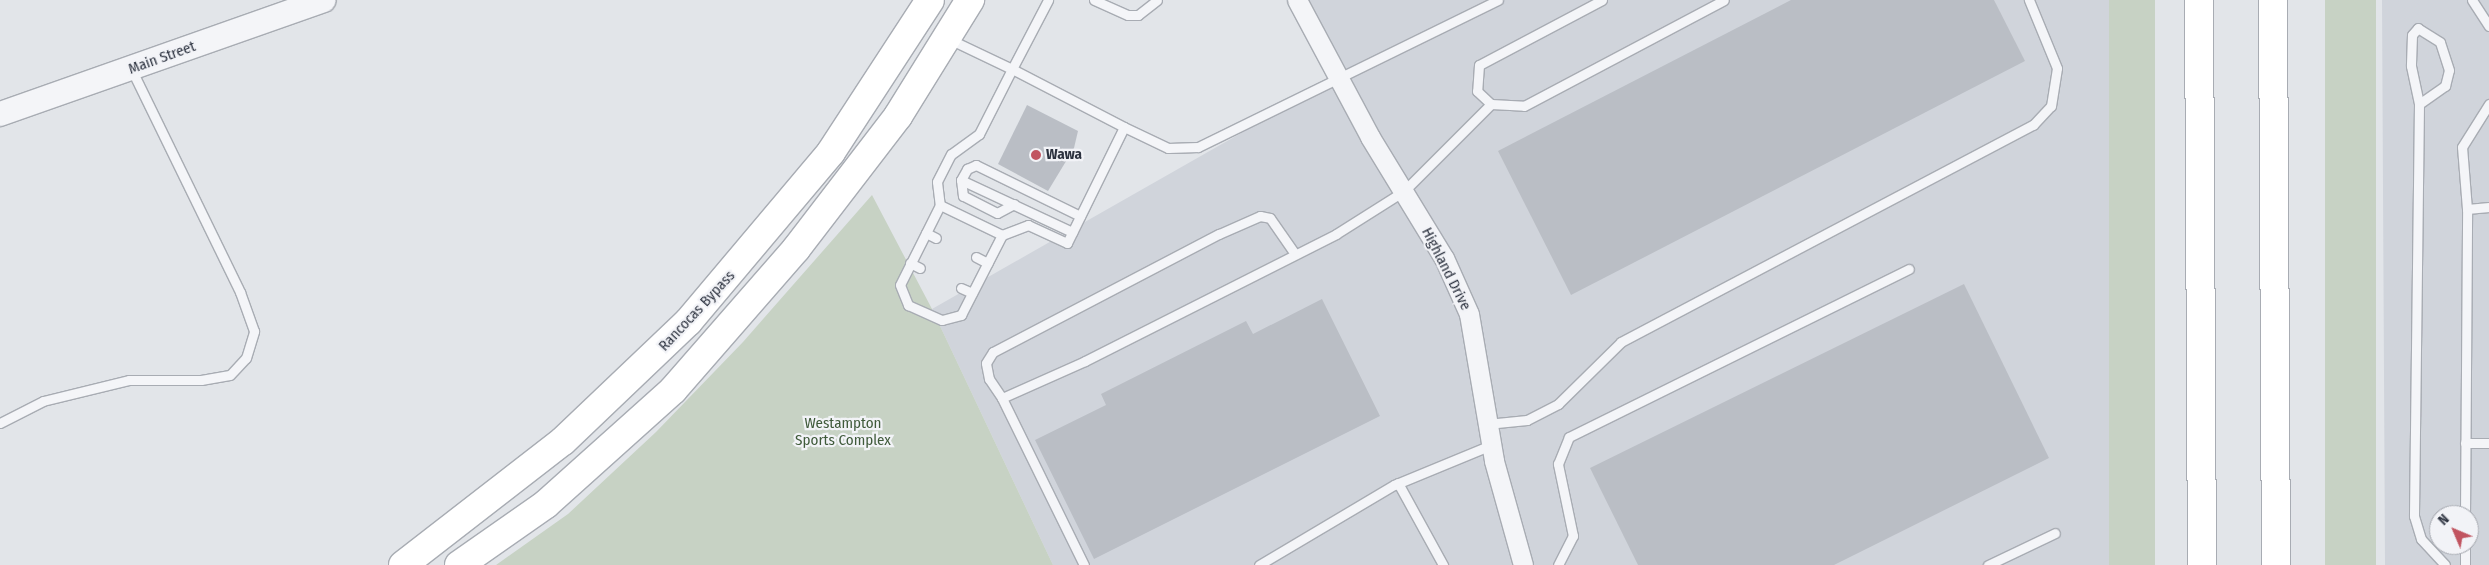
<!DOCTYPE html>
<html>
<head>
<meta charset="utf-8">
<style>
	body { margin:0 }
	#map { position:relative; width:2489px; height:565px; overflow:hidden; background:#e2e5e9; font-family:"Fira Sans Condensed",sans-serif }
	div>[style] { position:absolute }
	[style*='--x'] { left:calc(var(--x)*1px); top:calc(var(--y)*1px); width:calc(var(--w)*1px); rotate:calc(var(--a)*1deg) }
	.built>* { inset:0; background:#d0d4db }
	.green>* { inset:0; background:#c7d2c4; transform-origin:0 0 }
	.building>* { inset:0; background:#babec5 }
	.roads { filter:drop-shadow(1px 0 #a8acb3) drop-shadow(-1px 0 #a8acb3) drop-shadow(0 1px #a8acb3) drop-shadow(0 -1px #a8acb3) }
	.service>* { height:9px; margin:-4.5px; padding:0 4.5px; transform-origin:4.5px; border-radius:4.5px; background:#f4f5f8 }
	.minor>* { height:19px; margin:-9.5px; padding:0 9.5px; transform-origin:9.5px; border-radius:9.5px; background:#f4f5f8 }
	.tertiary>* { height:24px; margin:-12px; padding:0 12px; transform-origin:12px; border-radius:12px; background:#f4f5f8 }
	.primary>* { height:28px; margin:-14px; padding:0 14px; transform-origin:14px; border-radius:14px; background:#fff }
	.motorway>* { height:28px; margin:-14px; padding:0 14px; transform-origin:14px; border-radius:14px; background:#fff }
	.dots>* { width:14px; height:14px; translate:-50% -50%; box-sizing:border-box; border:2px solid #f2f3f7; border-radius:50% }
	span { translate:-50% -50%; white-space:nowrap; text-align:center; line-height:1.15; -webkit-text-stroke:4.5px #f2f3f7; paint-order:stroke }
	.street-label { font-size:15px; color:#2c323f }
	.poi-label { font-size:15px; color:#2c323f; font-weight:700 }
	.left { translate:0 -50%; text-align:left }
	.park-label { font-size:15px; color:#3f5a3a }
	.north { position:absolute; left:2429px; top:505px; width:50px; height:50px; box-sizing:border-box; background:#f2f3f7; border:1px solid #a3a6ad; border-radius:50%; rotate:315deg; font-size:14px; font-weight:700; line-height:20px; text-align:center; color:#2c323f }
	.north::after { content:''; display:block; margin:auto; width:18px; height:22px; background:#c15460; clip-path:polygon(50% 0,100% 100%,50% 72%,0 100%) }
</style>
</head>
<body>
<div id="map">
	<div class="built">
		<div style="clip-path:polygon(1291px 0,2109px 0,2112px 565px,1053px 565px,932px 309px,1336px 79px)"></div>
		<div style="clip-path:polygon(evenodd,2382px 0,2489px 0,2489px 565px,2385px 565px,2382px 0,2439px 515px,2469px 515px,2469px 545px,2439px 545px,2439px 515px)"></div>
	</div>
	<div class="green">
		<div style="left:2109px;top:0;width:46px;height:565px"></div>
		<div style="left:2325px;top:0;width:51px;height:565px"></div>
		<div style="clip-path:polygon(872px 195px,932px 309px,1053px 565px,496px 565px,568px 514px,656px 432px,743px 342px)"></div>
	</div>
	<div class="building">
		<div style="clip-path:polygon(1791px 0,1994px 0,2025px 61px,1571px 295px,1498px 151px)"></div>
		<div style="clip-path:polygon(1027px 105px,1078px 131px,1074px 148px,1048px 191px,998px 164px)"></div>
		<div style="clip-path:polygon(1964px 284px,2049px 458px,1834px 565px,1638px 565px,1590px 468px)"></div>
		<div style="clip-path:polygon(1322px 299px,1380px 416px,1094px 559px,1035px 440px,1106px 405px,1101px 394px,1246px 321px,1253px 334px)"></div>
	</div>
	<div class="roads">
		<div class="service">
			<div style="--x:1094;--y:0;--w:37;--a:24"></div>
			<div style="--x:1128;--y:15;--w:10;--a:0"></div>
			<div style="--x:1138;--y:15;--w:24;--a:-38"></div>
			<div style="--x:1602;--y:0;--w:139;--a:152.1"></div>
			<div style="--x:1479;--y:65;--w:26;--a:94"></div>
			<div style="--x:1477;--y:91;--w:19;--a:43"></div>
			<div style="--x:1491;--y:104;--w:33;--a:3"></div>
			<div style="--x:1524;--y:106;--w:226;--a:-27.9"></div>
			<div style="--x:2472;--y:0;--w:31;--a:57"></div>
			<div style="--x:949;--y:39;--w:70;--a:25.5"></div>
			<div style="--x:1012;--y:69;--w:78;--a:-62.4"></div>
			<div style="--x:2419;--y:104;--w:32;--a:-35"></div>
			<div style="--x:2445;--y:86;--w:16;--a:-76"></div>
			<div style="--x:2449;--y:70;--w:29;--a:-108"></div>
			<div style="--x:2440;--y:42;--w:26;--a:-148"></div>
			<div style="--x:2418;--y:28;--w:9;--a:131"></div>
			<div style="--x:2412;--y:35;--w:31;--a:92"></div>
			<div style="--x:2411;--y:66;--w:39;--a:78"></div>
			<div style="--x:2419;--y:104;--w:412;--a:90.7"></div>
			<div style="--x:2414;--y:516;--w:24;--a:73"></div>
			<div style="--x:2421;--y:539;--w:35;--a:47"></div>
			<div style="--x:1124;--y:127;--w:126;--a:-152.6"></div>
			<div style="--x:1012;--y:69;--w:73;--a:116.9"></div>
			<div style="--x:979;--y:134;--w:34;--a:144"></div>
			<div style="--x:951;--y:154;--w:31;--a:117"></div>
			<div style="--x:937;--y:182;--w:23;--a:83"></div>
			<div style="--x:940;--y:205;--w:69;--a:25.8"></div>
			<div style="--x:1002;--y:235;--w:28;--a:-21"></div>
			<div style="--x:1028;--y:225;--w:43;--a:24.8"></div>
			<div style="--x:1067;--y:243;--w:129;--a:-63.8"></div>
			<div style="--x:1124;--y:127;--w:49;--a:25.5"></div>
			<div style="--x:1168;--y:148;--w:30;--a:-2"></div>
			<div style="--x:1198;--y:147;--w:334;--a:-26.1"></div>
			<div style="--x:961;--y:180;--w:123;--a:25.1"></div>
			<div style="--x:1014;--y:204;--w:19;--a:152"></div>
			<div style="--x:997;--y:213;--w:38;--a:-153"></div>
			<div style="--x:963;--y:196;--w:16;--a:-97"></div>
			<div style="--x:961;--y:180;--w:13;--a:-61"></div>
			<div style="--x:967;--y:169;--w:10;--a:-24"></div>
			<div style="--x:976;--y:165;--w:116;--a:26.1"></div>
			<div style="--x:940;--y:205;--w:89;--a:116.6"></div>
			<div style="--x:900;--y:285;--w:22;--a:68"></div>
			<div style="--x:908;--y:305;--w:37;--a:24"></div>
			<div style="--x:942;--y:320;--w:20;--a:-15"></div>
			<div style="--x:961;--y:315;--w:90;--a:-62.9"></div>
			<div style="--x:2467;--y:209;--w:22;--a:-5"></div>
			<div style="--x:926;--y:233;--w:11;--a:27"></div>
			<div style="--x:976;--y:257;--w:13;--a:27"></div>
			<div style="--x:910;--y:263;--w:11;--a:27"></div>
			<div style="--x:961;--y:288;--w:12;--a:24"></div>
			<div style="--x:1002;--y:398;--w:23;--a:-124"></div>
			<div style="--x:989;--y:379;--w:16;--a:-101"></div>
			<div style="--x:986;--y:363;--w:13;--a:-58"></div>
			<div style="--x:993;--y:352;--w:255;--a:-27.6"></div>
			<div style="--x:1219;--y:234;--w:45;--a:-23.7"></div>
			<div style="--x:1260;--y:216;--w:10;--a:11"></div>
			<div style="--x:1270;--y:218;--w:44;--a:55.2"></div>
			<div style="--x:0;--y:423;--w:48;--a:-27.1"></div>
			<div style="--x:43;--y:401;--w:89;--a:-13.7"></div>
			<div style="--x:129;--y:380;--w:72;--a:0"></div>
			<div style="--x:201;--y:380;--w:29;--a:-10"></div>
			<div style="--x:230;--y:375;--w:23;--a:-47"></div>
			<div style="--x:246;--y:358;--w:28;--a:-73"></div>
			<div style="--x:254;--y:331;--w:41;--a:-109.7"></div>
			<div style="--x:240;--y:292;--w:248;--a:-116"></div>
			<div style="--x:1487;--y:424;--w:40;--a:-5.7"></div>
			<div style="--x:1527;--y:420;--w:35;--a:-27"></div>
			<div style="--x:1558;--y:404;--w:88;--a:-44.5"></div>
			<div style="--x:1621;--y:342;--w:466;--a:-27.8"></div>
			<div style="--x:2033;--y:125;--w:26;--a:-47"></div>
			<div style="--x:2051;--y:106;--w:38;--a:-81"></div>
			<div style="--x:2057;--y:68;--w:74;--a:-112.4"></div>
			<div style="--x:2465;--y:443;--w:24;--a:0"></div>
			<div style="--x:1398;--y:483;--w:94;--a:61.2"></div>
			<div style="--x:2465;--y:515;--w:306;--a:-89.6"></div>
			<div style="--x:2467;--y:209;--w:62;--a:-94.6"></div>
			<div style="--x:2462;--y:147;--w:51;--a:-57.9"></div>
			<div style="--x:1084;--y:565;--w:186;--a:-116.2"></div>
			<div style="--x:1002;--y:398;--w:91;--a:-24"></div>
			<div style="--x:1085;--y:361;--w:281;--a:-26.8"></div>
			<div style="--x:1336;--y:234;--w:80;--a:-32.3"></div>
			<div style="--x:1404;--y:191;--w:123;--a:-45"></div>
			<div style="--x:1259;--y:565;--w:157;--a:-30.7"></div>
			<div style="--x:1394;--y:485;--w:105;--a:-22.4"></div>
			<div style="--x:1558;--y:565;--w:33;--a:-63"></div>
			<div style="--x:1573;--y:536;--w:74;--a:-101.8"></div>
			<div style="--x:1558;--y:464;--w:29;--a:-68"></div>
			<div style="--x:1569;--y:437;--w:379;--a:-26.3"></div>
			<div style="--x:1988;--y:565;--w:74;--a:-25.5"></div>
			<div style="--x:2465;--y:565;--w:20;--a:-90"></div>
		</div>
		<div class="minor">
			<div style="--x:1297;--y:0;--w:155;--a:61.9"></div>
			<div style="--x:1370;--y:137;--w:142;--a:58.6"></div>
			<div style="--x:1444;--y:258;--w:61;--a:65.9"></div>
			<div style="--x:1469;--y:314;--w:149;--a:80.3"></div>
			<div style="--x:1494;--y:461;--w:108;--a:74.4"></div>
		</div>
		<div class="tertiary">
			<div style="--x:0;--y:114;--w:343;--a:-19.4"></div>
		</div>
		<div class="primary">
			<div style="--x:403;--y:565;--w:202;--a:-37.8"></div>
			<div style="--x:563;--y:441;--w:173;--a:-43.6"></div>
			<div style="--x:688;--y:322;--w:222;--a:-49.9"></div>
			<div style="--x:831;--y:152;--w:181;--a:-56.9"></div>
			<div style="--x:459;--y:565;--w:106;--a:-35"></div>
			<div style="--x:546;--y:504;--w:171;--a:-41.9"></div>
			<div style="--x:673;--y:390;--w:187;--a:-48.9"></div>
			<div style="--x:796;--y:249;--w:168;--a:-52.5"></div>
			<div style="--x:898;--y:116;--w:137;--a:-58.2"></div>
		</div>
		<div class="motorway">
			<div style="--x:2199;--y:0;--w:565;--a:89.7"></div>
			<div style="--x:2273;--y:0;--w:565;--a:89.7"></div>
		</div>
	</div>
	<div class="dots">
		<div style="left:1036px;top:155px;background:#c15460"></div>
	</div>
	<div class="street-label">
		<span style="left:162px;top:58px;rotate:-20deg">Main Street</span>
		<span style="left:1446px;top:269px;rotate:63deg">Highland Drive</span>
		<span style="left:697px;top:311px;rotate:-47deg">Rancocas Bypass</span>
	</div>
	<div class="poi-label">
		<span class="left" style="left:1046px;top:155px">Wawa</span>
	</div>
	<div class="park-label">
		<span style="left:843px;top:432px">Westampton<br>Sports Complex</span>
	</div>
	<div class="north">N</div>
</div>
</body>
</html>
